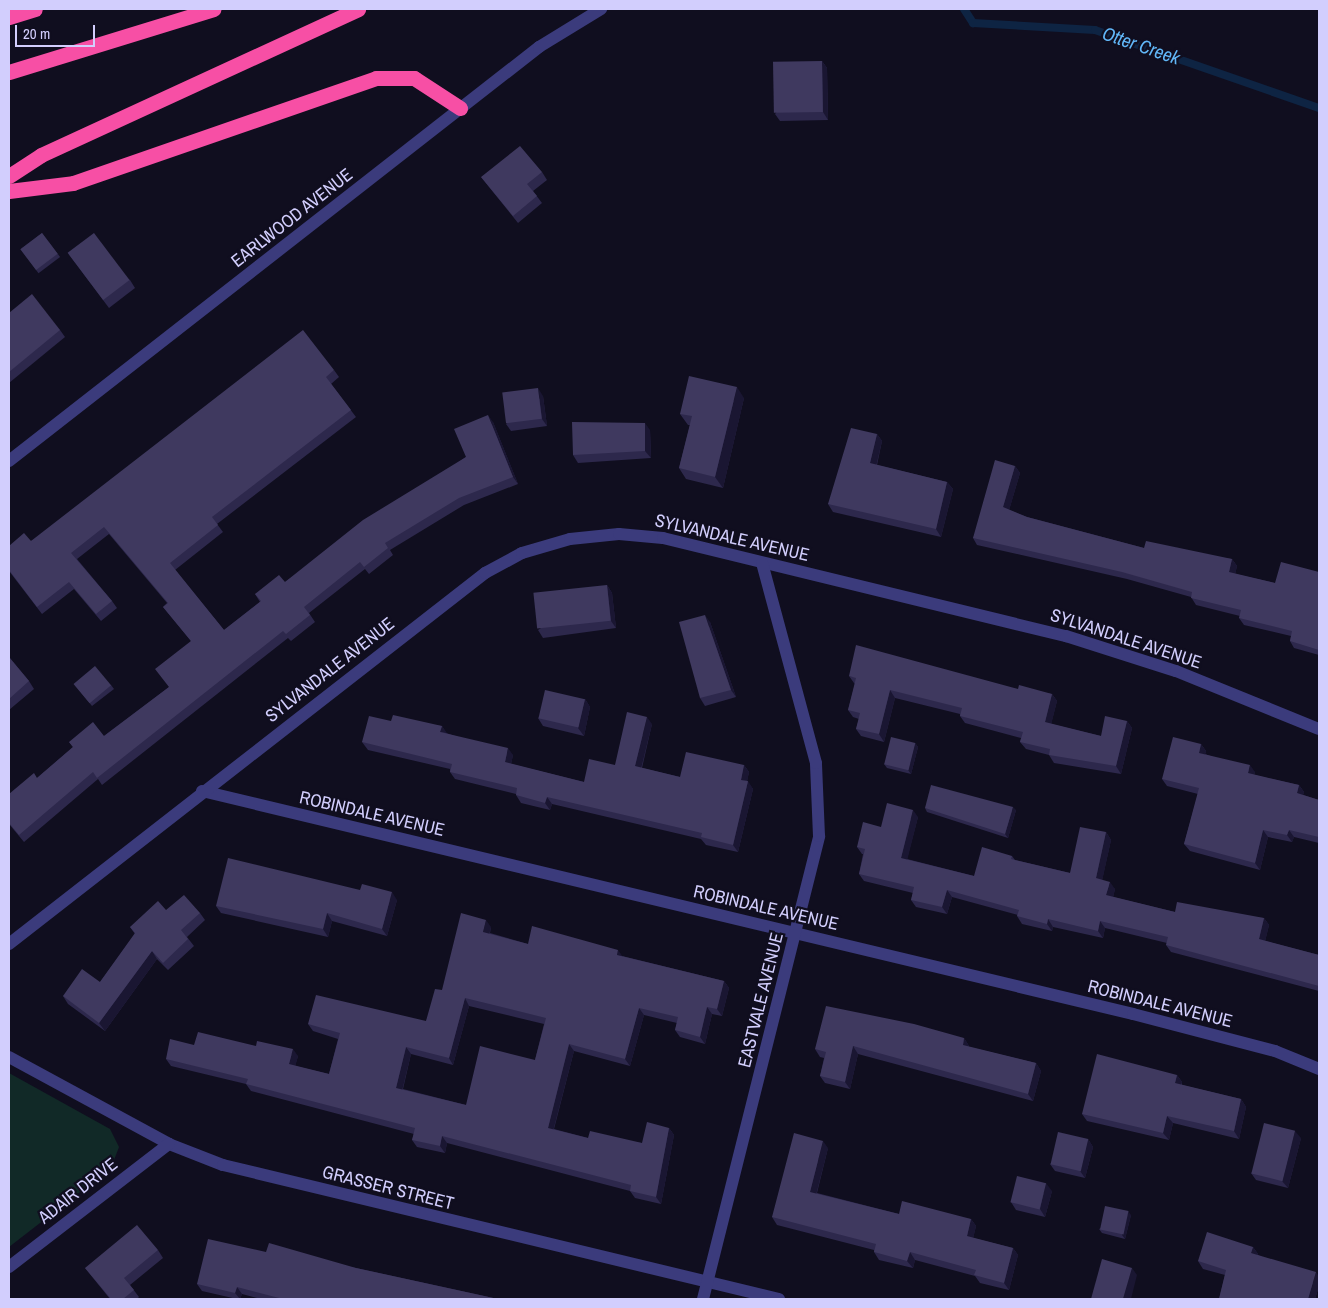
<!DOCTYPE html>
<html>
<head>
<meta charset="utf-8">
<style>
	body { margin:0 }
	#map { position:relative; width:1328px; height:1308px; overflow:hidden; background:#100e1f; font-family:"Archivo Narrow",sans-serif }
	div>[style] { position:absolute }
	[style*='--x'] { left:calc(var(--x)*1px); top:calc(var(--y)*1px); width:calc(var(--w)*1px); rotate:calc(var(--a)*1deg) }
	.green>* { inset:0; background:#112927 }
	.stream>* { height:8px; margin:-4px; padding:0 4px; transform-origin:4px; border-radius:4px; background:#0e2443 }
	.minor>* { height:12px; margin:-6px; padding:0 6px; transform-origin:6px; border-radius:6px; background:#3b3b7c }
	.highway>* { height:15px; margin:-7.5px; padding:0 7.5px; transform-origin:7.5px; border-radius:7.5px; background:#f74fa5 }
	.wall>* { inset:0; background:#2d284c; transform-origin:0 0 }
	.shaded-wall>* { inset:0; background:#1a1632 }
	.building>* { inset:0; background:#3f395f; transform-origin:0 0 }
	span { translate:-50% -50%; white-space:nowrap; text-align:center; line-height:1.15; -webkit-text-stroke:4.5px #100e1f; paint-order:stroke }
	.street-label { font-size:18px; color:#d2cefd }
	.water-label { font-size:19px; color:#61b7f8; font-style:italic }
	.frame { position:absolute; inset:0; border:10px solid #d2cefd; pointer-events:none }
	.scale { position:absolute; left:15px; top:25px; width:80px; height:22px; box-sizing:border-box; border:2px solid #d2cefd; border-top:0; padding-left:6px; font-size:15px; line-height:18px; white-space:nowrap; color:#d2cefd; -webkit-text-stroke:4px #100e1f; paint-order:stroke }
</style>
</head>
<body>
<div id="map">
	<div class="green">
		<div style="clip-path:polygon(9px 1073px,110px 1129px,119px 1147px,111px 1168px,9px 1247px)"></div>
	</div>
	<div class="stream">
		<div style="--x:964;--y:9;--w:17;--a:57"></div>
		<div style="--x:973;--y:23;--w:122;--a:3.3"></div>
		<div style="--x:1095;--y:30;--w:237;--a:19.2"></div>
	</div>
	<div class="minor">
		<div style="--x:9;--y:461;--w:673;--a:-37.99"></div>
		<div style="--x:539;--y:47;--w:73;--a:-31.5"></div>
		<div style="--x:202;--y:791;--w:957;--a:13.47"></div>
		<div style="--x:1133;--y:1014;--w:147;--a:14.6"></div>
		<div style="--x:1275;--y:1051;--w:48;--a:22.2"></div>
		<div style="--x:9;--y:944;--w:604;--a:-37.93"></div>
		<div style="--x:485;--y:573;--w:42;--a:-28.4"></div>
		<div style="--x:522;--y:553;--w:50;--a:-16.3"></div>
		<div style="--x:570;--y:539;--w:49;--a:-5.8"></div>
		<div style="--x:619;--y:534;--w:44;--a:5.2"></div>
		<div style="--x:663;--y:538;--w:415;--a:13.7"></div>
		<div style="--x:1066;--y:636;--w:115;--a:17.7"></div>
		<div style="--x:1176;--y:671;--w:154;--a:22.1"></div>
		<div style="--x:9;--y:1057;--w:182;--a:28.5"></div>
		<div style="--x:169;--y:1144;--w:58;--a:21.3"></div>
		<div style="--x:223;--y:1165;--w:572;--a:13.55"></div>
		<div style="--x:9;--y:1267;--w:202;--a:-37.6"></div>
		<div style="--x:703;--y:1299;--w:477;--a:-75.9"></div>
		<div style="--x:819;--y:836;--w:73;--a:-92.4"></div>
		<div style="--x:816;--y:763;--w:207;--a:-105.1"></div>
	</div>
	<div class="highway">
		<div style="--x:9;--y:17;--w:27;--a:-17"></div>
		<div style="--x:9;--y:72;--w:214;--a:-17.1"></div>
		<div style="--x:9;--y:176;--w:38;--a:-33"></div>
		<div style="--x:41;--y:155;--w:349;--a:-24.7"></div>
		<div style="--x:9;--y:191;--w:64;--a:-7.1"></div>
		<div style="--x:73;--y:183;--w:321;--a:-19.1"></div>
		<div style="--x:376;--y:78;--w:38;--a:0"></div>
		<div style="--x:414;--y:78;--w:55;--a:33.1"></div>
	</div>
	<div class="wall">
		<div style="clip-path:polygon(822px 61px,827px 68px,828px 120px,780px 121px,775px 114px)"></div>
		<div style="clip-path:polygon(542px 172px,547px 180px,533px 191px,542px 203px,518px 223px,481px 177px)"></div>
		<div style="left:42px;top:233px;width:30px;height:27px;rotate:53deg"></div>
		<div style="clip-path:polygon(68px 253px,130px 280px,135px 288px,109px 308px)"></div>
		<div style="clip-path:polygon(9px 313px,60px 330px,65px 337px,9px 383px)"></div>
		<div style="clip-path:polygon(334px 370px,339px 377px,331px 384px,356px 417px,217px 524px,223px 532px,175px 570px,224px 630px,260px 602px,255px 594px,285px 582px,466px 457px,493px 422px,518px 484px,464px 505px,390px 550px,393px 555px,369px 574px,365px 569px,309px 613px,315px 622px,291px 641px,288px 638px,102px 785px,98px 779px,24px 842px,9px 824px,9px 794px,37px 778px,73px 747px,69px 742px,104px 736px,169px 687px,191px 641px,163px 607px,167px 603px,109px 534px,77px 559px,112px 601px,117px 608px,101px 621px,74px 589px,42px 614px,9px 571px,9px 546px,31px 541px)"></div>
		<div style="clip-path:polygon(543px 396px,547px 426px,511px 431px,506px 424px)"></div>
		<div style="clip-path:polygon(744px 398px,723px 488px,686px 479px,679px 468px,690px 425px,688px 425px,680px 414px)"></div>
		<div style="clip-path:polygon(650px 430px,651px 458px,578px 463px,573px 455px)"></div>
		<div style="clip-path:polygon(877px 434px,882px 441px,877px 465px,947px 482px,953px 489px,941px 537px,833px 512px,828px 504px)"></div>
		<div style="clip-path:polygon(1015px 466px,1020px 473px,1009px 510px,1027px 517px,1144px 548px,1232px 559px,1237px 566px,1235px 574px,1275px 583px,1319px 572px,1319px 655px,1294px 648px,1290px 641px,1291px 636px,1244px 625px,1239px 618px,1240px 616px,1196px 605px,1191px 597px,1127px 579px,977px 545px,973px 538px)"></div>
		<div style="clip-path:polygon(607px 585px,612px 593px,616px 628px,543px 638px,538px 630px)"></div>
		<div style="clip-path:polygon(710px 622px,736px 697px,705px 706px,700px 698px)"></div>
		<div style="clip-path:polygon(9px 657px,29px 681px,34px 689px,9px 710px)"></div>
		<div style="clip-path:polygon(849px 676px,1018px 689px,1052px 694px,1057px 701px,1051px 724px,1101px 736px,1127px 721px,1132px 728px,1121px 774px,1054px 763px,1049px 755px,1026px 749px,1020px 742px,1021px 738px,965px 723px,960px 716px,960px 714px,895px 698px,884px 742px,861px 736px,856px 729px,859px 719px,853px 717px,848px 710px,855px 684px,854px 683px)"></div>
		<div style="clip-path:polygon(74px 684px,111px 685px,114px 689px,92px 706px)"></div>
		<div style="clip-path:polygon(585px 699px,590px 707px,584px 736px,543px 726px,538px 718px)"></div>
		<div style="clip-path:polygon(391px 721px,442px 726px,446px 733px,513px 755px,511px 764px,584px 782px,615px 765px,652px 724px,642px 768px,680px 777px,744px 765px,749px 772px,747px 781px,753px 789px,738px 852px,706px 845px,701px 839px,552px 804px,550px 810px,521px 803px,516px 795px,516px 794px,455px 779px,450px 772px,450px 769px,368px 750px,362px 742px)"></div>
		<div style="clip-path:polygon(915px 743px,918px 747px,911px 774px,887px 768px,884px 764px)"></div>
		<div style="clip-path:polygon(1201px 744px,1206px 751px,1205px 754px,1255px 772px,1254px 775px,1299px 785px,1304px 792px,1303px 795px,1319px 800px,1319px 843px,1294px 837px,1292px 842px,1268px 837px,1260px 870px,1190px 851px,1184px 844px,1198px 794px,1167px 786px,1162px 779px)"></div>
		<div style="clip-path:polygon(925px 808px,1016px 810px,1008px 838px,927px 812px)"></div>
		<div style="clip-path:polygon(918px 817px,907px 859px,974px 876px,1012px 856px,1015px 860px,1070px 873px,1106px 832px,1111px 840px,1102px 880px,1115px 889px,1113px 897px,1175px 912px,1264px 918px,1269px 925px,1265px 941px,1319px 955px,1319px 991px,1171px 952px,1166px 945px,1167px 943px,1105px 928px,1103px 938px,1053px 927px,1052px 931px,1022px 924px,1017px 916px,1018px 915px,952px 897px,947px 914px,916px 907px,911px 900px,913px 893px,864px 881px,859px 874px,863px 854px,862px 854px,857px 847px,881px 827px)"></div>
		<div style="clip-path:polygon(397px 900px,387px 936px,332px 921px,328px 937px,221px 913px,216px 906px)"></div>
		<div style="clip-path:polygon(166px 910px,200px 913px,205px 920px,187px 937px,194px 946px,168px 970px,157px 959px,105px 1031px,68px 1004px,63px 996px,100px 982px,135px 934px,130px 927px)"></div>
		<div style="clip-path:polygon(evenodd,491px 927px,490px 933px,528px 944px,622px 956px,724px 981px,729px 988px,722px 1016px,712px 1014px,705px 1044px,680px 1037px,675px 1030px,677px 1023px,644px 1015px,630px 1066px,574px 1051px,554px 1129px,588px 1138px,642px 1143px,669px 1128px,674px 1135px,661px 1204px,635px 1198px,630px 1191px,447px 1143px,445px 1153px,417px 1147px,412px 1140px,414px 1134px,251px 1091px,246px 1084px,171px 1066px,166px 1059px,194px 1045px,256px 1046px,298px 1056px,295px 1066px,329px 1074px,338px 1039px,313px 1031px,308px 1024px,426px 1021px,442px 990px,491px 927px,469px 1006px,544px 1024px,535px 1060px,466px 1105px,403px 1089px,411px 1054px,453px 1065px,469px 1006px)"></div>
		<div style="clip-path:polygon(964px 1038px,969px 1046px,969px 1047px,1036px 1063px,1041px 1071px,1033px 1101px,858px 1054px,850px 1089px,825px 1083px,820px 1076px,824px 1058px,820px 1057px,815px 1049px)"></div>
		<div style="clip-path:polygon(1177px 1075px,1182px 1082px,1182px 1085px,1241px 1099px,1246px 1107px,1239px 1139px,1173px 1123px,1169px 1140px,1087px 1121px,1082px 1114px)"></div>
		<div style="clip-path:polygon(1301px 1138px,1288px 1188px,1256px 1180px,1251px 1173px)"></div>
		<div style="clip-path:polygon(1088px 1139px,1093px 1147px,1085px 1178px,1055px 1171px,1050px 1164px)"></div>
		<div style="clip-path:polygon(828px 1148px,817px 1193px,899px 1214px,971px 1219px,976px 1226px,973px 1238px,1013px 1248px,1018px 1255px,1009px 1290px,980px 1283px,975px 1276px,915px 1260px,913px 1268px,879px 1260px,874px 1252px,874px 1250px,777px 1225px,772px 1217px)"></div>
		<div style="clip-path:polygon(1052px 1191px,1045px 1217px,1016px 1210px,1011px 1202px)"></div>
		<div style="clip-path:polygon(1131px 1215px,1125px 1239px,1102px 1233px,1099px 1229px)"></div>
		<div style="clip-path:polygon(1253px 1247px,1258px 1254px,1258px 1255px,1319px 1286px,1315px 1299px,1219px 1299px,1225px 1275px,1203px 1269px,1198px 1261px)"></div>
		<div style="clip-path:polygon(158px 1250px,163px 1258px,130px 1285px,139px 1297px,137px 1299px,110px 1299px,85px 1268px)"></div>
		<div style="clip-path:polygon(266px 1252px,356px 1268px,498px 1299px,261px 1299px,242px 1294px,240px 1299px,237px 1299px,202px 1291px,197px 1284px)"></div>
	</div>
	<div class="shaded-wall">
		<div style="clip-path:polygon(822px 61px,827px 68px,828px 120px,823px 112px)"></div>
		<div style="clip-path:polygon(737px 387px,744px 398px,723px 488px,715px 477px)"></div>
		<div style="clip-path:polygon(538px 388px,543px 396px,547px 426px,542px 419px)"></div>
		<div style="clip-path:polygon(488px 415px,493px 422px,518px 484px,513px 477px)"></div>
		<div style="clip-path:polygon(645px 423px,650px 430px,651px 458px,645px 451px)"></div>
		<div style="clip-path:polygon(877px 434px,882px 441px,875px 471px,870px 463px)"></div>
		<div style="clip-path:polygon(1015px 466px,1020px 473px,1008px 514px,1003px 507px)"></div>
		<div style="clip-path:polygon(947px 482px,953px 489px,941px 537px,936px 529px)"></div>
		<div style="clip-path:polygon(1232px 559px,1237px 566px,1234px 579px,1229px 572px)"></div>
		<div style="clip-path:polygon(607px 585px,612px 593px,616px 628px,611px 621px)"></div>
		<div style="clip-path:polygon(705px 615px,710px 622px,736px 697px,731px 690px)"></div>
		<div style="clip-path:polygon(890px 690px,895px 698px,884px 742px,879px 734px)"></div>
		<div style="clip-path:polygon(1052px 694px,1057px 701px,1050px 729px,1045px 722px)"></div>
		<div style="clip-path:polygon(585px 699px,590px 707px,584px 736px,578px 728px)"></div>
		<div style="clip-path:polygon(647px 717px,652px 724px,640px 773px,635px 766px)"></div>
		<div style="clip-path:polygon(1127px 721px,1132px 728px,1121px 774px,1116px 766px)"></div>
		<div style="clip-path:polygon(442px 726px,447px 733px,440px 732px)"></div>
		<div style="clip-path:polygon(915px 743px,918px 747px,911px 774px,908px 770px)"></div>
		<div style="clip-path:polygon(1201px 744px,1206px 751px,1204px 760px,1199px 753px)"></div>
		<div style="clip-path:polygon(508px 748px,513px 755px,510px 769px,505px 762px)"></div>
		<div style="clip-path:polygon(744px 765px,749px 772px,746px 787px,741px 780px)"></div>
		<div style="clip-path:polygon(1250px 765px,1255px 772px,1253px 780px,1248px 773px)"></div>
		<div style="clip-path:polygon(748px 781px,753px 789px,738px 852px,733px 845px)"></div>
		<div style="clip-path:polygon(1299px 785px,1304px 792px,1302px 800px,1297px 793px)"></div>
		<div style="clip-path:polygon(547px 797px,552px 804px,550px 810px,545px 803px)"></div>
		<div style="clip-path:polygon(1013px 807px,1016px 810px,1008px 838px,1005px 834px)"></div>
		<div style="clip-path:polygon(913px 810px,918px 817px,906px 865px,901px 858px)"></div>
		<div style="clip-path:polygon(1263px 830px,1268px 837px,1260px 870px,1255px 863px)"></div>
		<div style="clip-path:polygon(1289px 830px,1294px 837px,1292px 842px,1287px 835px)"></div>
		<div style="clip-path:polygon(1106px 832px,1111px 840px,1101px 886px,1096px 878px)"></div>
		<div style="clip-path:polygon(1110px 882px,1115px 889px,1112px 902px,1106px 895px)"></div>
		<div style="clip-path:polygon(947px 890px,952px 897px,947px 914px,942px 907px)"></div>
		<div style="clip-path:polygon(392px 892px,397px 900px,387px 936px,382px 929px)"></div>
		<div style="clip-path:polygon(327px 913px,332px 921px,328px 937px,323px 929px)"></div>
		<div style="clip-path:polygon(1264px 918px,1269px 925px,1264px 946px,1259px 939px)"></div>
		<div style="clip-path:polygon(1048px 919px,1053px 927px,1052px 931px,1047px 924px)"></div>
		<div style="clip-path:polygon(486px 920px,491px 927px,488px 939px,483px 932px)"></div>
		<div style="clip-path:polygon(1100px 921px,1105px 928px,1103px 938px,1098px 931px)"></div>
		<div style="clip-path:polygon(618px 950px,623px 957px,617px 955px)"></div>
		<div style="clip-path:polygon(152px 951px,157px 959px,105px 1031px,99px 1023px)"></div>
		<div style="clip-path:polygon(724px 981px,729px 988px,722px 1016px,717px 1009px)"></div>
		<div style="clip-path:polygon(465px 998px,469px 1006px,453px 1065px,449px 1058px)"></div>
		<div style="clip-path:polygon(707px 1007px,712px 1014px,705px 1044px,700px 1037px)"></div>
		<div style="clip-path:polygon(639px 1008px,644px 1015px,630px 1066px,625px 1059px)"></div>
		<div style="clip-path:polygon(964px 1038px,969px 1046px,968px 1052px,963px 1045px)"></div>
		<div style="clip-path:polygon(569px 1044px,574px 1051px,552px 1135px,548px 1128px)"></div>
		<div style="clip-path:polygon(853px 1046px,858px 1054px,850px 1089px,845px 1082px)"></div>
		<div style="clip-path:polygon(406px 1047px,411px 1054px,401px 1095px,396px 1088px)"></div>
		<div style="clip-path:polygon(293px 1049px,298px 1056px,294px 1071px,289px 1064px)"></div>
		<div style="clip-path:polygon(1036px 1063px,1041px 1071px,1033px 1101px,1028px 1094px)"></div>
		<div style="clip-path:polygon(1177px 1075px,1182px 1082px,1180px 1090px,1175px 1083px)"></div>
		<div style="clip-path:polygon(1241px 1099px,1246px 1107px,1239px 1139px,1234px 1131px)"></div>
		<div style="clip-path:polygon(1167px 1116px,1173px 1123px,1169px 1140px,1163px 1133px)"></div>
		<div style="clip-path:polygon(669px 1128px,674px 1135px,661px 1204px,656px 1197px)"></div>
		<div style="clip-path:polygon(1295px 1131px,1301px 1138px,1288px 1188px,1282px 1181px)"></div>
		<div style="clip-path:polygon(442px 1136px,447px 1143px,445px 1153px,440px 1146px)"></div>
		<div style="clip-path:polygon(1088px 1139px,1093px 1147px,1085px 1178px,1080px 1171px)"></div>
		<div style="clip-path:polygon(823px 1141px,828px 1148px,815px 1199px,810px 1192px)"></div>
		<div style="clip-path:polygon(1046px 1183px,1052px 1191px,1045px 1217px,1040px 1209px)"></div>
		<div style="clip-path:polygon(1128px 1211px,1131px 1215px,1125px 1239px,1122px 1235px)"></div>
		<div style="clip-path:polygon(971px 1219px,976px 1226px,972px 1243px,967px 1236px)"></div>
		<div style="clip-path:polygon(1253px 1247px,1258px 1254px,1256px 1261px,1251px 1253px)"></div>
		<div style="clip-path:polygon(1013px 1248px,1018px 1255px,1009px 1290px,1004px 1283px)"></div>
		<div style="clip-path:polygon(910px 1252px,915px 1260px,913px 1268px,907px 1261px)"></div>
		<div style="clip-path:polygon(1132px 1268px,1137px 1275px,1131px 1299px,1123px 1299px)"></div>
		<div style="clip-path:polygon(1316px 1272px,1319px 1277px,1319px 1286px,1315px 1299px,1308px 1299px)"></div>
		<div style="clip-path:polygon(237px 1287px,242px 1294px,240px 1299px,235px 1293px)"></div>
	</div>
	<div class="building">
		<div style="left:822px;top:61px;width:51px;height:49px;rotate:89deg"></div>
		<div style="clip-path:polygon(520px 146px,542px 172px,527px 184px,537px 196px,513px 216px,481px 177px)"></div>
		<div style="left:42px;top:233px;width:26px;height:27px;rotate:53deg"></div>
		<div style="left:94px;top:233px;width:59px;height:33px;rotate:53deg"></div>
		<div style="clip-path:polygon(32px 294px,60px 330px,9px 372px,9px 313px)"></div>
		<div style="clip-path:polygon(303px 330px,334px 370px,326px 377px,351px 410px,212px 517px,218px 525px,170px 563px,224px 630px,261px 601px,255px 594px,279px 575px,285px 582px,363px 520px,466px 457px,454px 429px,488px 415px,513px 477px,459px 498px,385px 543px,388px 548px,364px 567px,360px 562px,304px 607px,310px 615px,286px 634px,283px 631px,97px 778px,93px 772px,19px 835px,9px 823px,9px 794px,34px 773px,37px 778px,73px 747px,69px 742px,93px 722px,104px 736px,169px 687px,155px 669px,191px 641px,163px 607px,168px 603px,104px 527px,71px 553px,112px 601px,96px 614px,69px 582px,37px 607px,9px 570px,9px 546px,24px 533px,31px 541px)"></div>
		<div style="clip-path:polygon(689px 376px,737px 387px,715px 477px,679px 468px,692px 416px,680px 414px)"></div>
		<div style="left:538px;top:388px;width:31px;height:36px;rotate:83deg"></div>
		<div style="clip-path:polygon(572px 422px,645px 423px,645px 451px,573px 455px)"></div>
		<div style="clip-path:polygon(851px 428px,877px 434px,870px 463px,947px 482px,936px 529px,828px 504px)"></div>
		<div style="clip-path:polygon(995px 460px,1015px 466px,1003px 507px,1027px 517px,1144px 548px,1146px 541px,1232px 559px,1229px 572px,1275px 583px,1281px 562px,1319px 572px,1319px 650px,1290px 641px,1292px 631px,1239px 618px,1241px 610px,1191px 598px,1192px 592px,1122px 572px,973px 538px)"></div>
		<div style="left:607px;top:585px;width:36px;height:74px;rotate:84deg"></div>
		<div style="clip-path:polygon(705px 615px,731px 690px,700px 698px,679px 622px)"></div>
		<div style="clip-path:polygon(856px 645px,1018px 689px,1019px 685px,1052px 694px,1045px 722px,1101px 736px,1105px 716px,1127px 721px,1116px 766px,1049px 755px,1050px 749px,1020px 742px,1023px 732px,960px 716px,962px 708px,890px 690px,879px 734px,856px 729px,860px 713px,848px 710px,856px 678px,849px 676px)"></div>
		<div style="clip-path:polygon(9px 657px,29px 681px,9px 699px)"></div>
		<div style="left:95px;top:666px;width:25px;height:28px;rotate:50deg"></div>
		<div style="left:545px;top:690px;width:41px;height:29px;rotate:13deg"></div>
		<div style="clip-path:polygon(627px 712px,647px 717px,635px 766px,680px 777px,686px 752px,744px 765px,741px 780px,748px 781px,733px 845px,701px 837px,702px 833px,547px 797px,545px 803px,516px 795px,517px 788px,450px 772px,452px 764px,362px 742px,369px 716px,391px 721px,393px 715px,442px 726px,440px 732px,508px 748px,505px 762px,584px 782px,589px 759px,615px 765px)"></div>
		<div style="left:891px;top:737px;width:25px;height:28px;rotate:14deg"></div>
		<div style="clip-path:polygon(1173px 737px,1201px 744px,1199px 753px,1250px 765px,1248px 773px,1299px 785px,1297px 793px,1319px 800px,1319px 837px,1289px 830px,1287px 835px,1263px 830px,1255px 863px,1184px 844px,1199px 788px,1162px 779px)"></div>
		<div style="clip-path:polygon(931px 785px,1013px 807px,1005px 834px,925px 808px)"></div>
		<div style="clip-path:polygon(887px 803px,913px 810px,901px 858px,974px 876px,982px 847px,1012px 856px,1011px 859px,1070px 873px,1080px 827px,1106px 832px,1096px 878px,1110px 882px,1106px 895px,1175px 912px,1177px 902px,1264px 918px,1259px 939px,1319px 955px,1319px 986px,1166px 945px,1168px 937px,1100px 921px,1098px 931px,1048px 919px,1047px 924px,1017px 916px,1019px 910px,947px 890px,942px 907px,911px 900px,914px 887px,859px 874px,865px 849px,857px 847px,863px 822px,881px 827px)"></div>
		<div style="clip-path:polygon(228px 858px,360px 890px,362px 884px,392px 892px,382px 929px,327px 913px,323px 929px,216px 906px)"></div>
		<div style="clip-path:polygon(184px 895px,200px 913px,181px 930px,188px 939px,163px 963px,152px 951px,99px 1023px,63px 996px,82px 969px,100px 982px,135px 933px,130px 927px,158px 901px,166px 910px)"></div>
		<div style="clip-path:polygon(evenodd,461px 913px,486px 920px,483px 932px,528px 944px,532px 926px,618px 950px,617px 955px,724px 981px,717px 1009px,707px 1007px,700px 1037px,675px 1030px,678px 1017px,639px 1008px,625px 1059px,569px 1044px,548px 1128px,588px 1138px,590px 1131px,642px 1143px,647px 1122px,669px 1128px,656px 1197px,630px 1191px,631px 1185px,442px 1136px,440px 1146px,412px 1140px,415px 1128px,246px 1084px,248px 1079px,166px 1059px,170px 1039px,194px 1045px,198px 1032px,256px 1046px,257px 1041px,293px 1049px,289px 1064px,329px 1074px,340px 1033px,308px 1024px,316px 995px,426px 1021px,435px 989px,442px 990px,461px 913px,465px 998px,546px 1018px,535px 1060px,480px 1046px,466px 1105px,396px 1088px,406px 1047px,449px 1058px,465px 998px)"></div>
		<div style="clip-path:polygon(826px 1006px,914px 1024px,964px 1038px,963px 1045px,1036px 1063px,1028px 1094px,853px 1046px,845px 1082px,820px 1076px,826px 1052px,815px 1049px)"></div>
		<div style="clip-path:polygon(1097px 1054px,1177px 1075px,1175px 1083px,1241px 1099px,1234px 1131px,1167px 1116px,1163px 1133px,1082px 1114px)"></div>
		<div style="left:1264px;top:1123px;width:32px;height:52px;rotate:14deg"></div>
		<div style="left:1058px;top:1132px;width:31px;height:33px;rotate:13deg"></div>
		<div style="clip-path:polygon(794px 1133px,823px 1141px,810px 1192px,899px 1214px,902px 1201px,971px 1219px,967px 1236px,1013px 1248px,1004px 1283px,974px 1275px,976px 1270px,910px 1252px,907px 1261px,874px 1252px,876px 1244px,772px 1217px)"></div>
		<div style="left:1017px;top:1176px;width:30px;height:27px;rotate:14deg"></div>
		<div style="left:1105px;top:1206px;width:24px;height:24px;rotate:12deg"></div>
		<div style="clip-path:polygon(137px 1225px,158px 1250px,124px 1278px,134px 1290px,123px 1299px,111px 1299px,85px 1268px)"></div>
		<div style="clip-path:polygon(1207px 1232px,1253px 1247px,1251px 1253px,1316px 1272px,1308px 1299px,1219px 1299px,1226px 1270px,1198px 1261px)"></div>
		<div style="clip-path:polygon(208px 1239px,266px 1252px,269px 1243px,356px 1268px,498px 1299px,283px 1299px,237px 1287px,235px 1293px,197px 1284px)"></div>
		<div style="clip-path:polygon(1102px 1259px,1132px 1268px,1123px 1299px,1091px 1299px)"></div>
	</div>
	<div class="street-label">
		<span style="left:292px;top:218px;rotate:-38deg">EARLWOOD AVENUE</span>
		<span style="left:732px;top:538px;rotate:13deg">SYLVANDALE AVENUE</span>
		<span style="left:1126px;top:639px;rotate:18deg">SYLVANDALE AVENUE</span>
		<span style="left:330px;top:670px;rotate:-38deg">SYLVANDALE AVENUE</span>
		<span style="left:372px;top:814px;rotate:13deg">ROBINDALE AVENUE</span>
		<span style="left:766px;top:908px;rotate:13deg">ROBINDALE AVENUE</span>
		<span style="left:761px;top:1000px;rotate:-76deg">EASTVALE AVENUE</span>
		<span style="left:1160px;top:1004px;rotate:14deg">ROBINDALE AVENUE</span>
		<span style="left:388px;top:1188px;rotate:14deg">GRASSER STREET</span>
		<span style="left:78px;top:1191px;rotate:-38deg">ADAIR DRIVE</span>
	</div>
	<div class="water-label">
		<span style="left:1141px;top:46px;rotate:19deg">Otter Creek</span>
	</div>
	<div class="frame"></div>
	<div class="scale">20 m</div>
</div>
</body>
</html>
